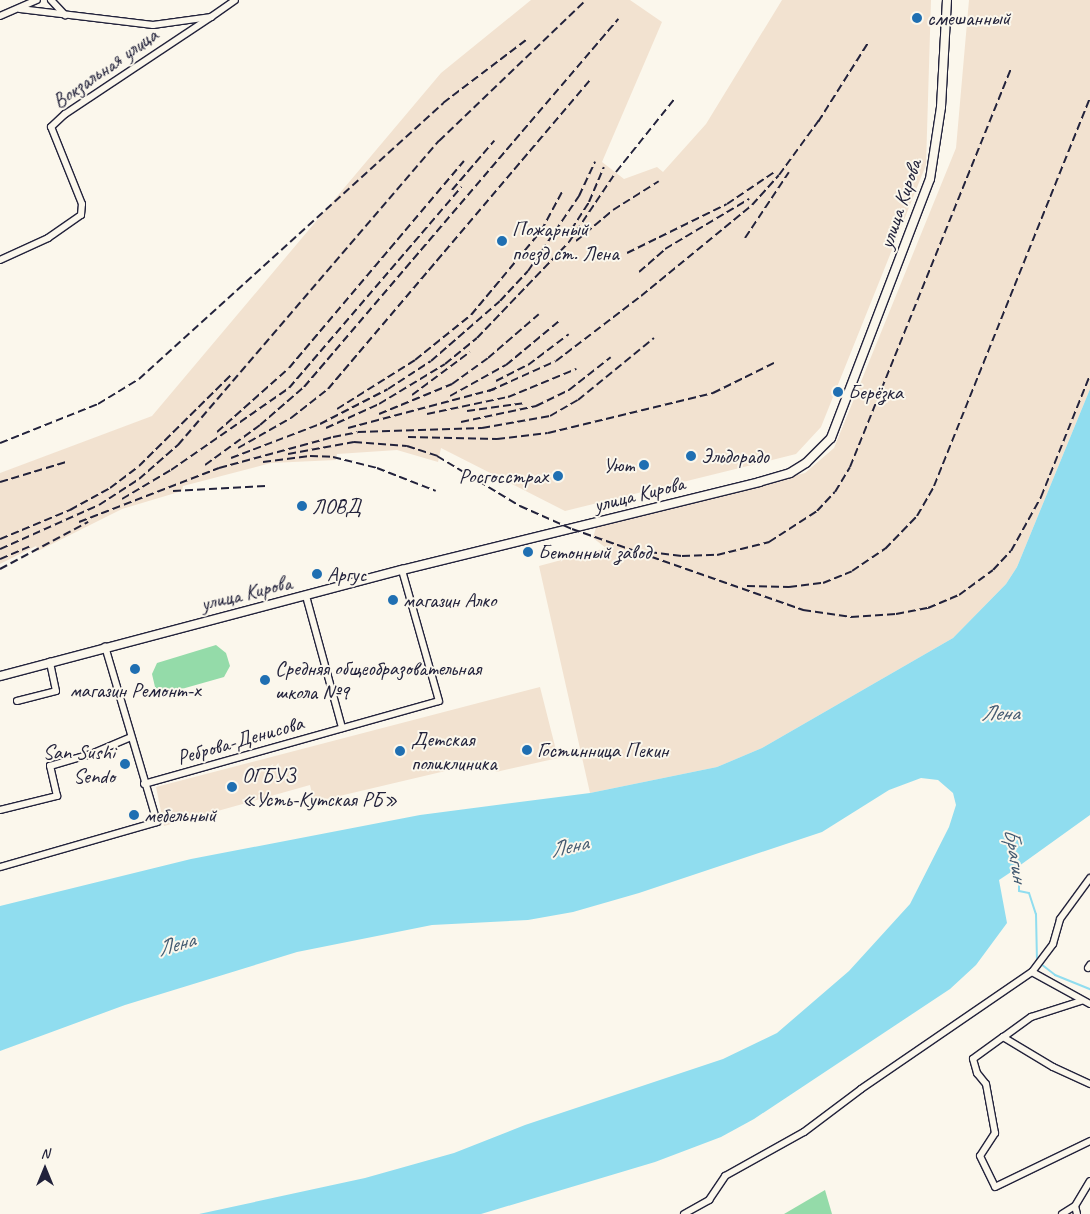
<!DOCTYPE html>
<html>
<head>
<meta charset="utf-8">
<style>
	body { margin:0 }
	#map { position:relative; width:1090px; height:1214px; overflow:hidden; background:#fbf7ec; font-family:Caveat,sans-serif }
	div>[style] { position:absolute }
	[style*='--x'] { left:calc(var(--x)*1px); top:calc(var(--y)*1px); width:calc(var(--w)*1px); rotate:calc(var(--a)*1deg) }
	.built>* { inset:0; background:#f2e2d0 }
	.green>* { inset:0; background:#94dba9 }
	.water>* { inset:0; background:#90ddef }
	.stream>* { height:2px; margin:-1px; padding:0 1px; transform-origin:1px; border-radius:1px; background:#90ddef }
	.roads { filter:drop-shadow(1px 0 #22223b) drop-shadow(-1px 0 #22223b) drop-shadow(0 1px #22223b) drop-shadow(0 -1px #22223b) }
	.minor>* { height:6px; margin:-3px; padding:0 3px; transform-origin:3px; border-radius:3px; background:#fbf7ec }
	.major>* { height:8px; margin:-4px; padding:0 4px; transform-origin:4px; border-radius:4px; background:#fbf7ec }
	.rail>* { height:2px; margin-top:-1px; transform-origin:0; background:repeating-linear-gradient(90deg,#22223b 0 8px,transparent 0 12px) }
	.dots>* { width:14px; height:14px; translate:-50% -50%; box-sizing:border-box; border:2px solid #fbf7ec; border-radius:50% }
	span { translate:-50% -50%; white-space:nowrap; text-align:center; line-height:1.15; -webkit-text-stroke:4px #fbf7ec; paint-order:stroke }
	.poi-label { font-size:21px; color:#22223b }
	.left { translate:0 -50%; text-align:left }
	.right { translate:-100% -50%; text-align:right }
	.street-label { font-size:21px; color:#22223b }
	.water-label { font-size:22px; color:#435a71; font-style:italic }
	.north { position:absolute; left:20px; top:1144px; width:50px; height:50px; -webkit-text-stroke:4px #fbf7ec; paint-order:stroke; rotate:0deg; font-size:14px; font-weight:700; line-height:20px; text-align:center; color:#22223b }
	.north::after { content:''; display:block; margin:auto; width:18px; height:22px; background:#22223b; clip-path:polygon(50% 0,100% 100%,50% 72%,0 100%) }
</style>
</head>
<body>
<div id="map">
	<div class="built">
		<div style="clip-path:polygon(531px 0,630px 0,662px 22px,602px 162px,624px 179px,657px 167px,663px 172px,706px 124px,782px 0,931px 0,926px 165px,821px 427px,796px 454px,565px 511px,441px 448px,438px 462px,397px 450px,337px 454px,336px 460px,271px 463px,183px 486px,182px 491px,122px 509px,38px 551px,36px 546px,0 564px,0 473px,152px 416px,441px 73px)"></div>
		<div style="clip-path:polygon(969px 0,1090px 0,1090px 389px,1017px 567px,1006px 584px,953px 638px,762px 748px,717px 767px,590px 793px,539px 566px,606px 548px,593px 538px,596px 527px,805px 473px,834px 448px,956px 148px)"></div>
		<div style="clip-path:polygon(540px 687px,558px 758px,496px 772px,492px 760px,314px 802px,310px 785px,164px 826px,156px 787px)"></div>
	</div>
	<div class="green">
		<div style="clip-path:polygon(216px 645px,226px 653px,230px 666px,224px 677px,164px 694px,155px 687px,152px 674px,157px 663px)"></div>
		<div style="clip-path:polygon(825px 1190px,832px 1214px,784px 1214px)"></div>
	</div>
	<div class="water">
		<div style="clip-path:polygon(1090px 389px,1090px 815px,1019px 866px,1011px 868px,1011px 872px,999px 880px,1007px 923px,976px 965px,950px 989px,754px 1119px,721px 1137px,655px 1162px,481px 1214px,199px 1214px,365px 1178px,454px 1153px,525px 1125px,723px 1059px,777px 1033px,849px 971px,910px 904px,949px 827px,956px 805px,953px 793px,938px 780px,921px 778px,889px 790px,822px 832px,639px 893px,573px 912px,528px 920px,432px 925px,297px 952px,125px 1005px,0 1051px,0 906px,191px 859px,420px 815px,590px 793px,717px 767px,762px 748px,953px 638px,1006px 584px,1017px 567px)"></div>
	</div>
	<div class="stream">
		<div style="--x:1019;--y:864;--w:27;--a:90"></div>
		<div style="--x:1019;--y:891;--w:10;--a:11"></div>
		<div style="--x:1029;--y:893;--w:22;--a:72"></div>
		<div style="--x:1036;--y:914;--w:47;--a:88.8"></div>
		<div style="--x:1041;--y:964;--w:18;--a:38"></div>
		<div style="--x:1055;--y:975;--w:38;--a:22"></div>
	</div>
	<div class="roads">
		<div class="minor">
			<div style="--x:51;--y:0;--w:21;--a:47"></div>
			<div style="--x:20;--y:9;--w:134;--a:6.9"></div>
			<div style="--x:153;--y:25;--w:59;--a:-7.9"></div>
			<div style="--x:211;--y:17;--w:29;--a:-35"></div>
			<div style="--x:0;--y:16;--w:40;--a:-23.4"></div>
			<div style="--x:0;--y:260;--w:53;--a:-24.6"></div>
			<div style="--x:48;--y:238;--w:40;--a:-34.9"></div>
			<div style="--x:81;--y:215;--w:11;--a:-85"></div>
			<div style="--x:82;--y:204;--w:83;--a:-111.9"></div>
			<div style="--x:51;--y:127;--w:19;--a:-43"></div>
			<div style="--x:65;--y:114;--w:175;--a:-33.6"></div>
			<div style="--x:306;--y:596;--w:137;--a:74.7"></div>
			<div style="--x:17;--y:701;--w:40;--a:-14.4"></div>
			<div style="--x:56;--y:691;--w:30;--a:-102"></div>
			<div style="--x:144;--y:784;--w:306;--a:-15.7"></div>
			<div style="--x:439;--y:701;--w:136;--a:-105.8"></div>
			<div style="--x:0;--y:810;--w:59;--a:-13.8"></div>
			<div style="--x:57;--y:796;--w:31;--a:-103"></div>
			<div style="--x:50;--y:766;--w:43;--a:-16.3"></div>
			<div style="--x:91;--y:754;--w:43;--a:-23"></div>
			<div style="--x:0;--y:867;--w:163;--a:-16"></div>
			<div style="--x:157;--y:822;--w:183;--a:-106.5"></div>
			<div style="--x:1088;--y:968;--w:4;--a:-56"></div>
			<div style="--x:1032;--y:972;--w:66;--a:28.9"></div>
			<div style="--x:1081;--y:1001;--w:52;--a:162.3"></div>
			<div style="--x:1031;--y:1017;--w:34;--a:144"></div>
			<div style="--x:1003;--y:1037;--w:58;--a:31"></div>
			<div style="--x:1053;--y:1067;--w:41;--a:24.7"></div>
			<div style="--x:1003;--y:1037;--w:37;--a:144"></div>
			<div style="--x:973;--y:1059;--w:15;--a:74"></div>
			<div style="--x:977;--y:1073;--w:14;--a:51"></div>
			<div style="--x:986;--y:1084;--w:50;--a:79.6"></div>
			<div style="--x:995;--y:1133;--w:27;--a:123"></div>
			<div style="--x:980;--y:1156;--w:34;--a:64"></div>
			<div style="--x:995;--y:1187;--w:106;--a:-25.8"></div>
			<div style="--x:684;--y:1214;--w:29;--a:-29"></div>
			<div style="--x:709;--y:1200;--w:29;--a:-56"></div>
			<div style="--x:725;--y:1176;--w:90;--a:-29.1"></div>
			<div style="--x:804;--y:1132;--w:71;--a:-37"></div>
			<div style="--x:861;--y:1089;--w:207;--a:-34.4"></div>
			<div style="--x:1032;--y:972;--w:35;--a:-53"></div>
			<div style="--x:1053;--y:944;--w:26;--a:-74"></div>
			<div style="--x:1060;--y:919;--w:51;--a:-53.8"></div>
			<div style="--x:1062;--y:1214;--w:15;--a:-32"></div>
			<div style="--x:1077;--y:1214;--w:8;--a:-104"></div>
			<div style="--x:1075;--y:1206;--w:29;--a:-59"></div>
		</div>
		<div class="major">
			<div style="--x:0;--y:676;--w:416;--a:-14.8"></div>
			<div style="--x:402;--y:570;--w:368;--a:-13.8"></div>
			<div style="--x:759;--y:482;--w:32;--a:-16"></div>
			<div style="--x:790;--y:473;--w:19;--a:-32"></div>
			<div style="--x:806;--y:463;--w:35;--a:-45"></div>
			<div style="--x:831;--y:438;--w:277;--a:-69.1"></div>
			<div style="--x:930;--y:179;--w:73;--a:-81.3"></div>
			<div style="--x:941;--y:107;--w:107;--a:-86.8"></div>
		</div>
	</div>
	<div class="rail">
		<div style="--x:818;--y:122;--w:93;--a:-57.7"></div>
		<div style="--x:452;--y:190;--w:65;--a:-49.4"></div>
		<div style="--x:571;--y:230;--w:33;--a:-57"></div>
		<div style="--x:589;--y:202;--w:38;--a:-67"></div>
		<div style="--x:745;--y:238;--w:79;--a:-56.3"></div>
		<div style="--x:576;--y:241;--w:48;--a:-40"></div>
		<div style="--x:613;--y:210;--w:54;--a:-32.2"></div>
		<div style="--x:627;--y:253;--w:111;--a:-26.1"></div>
		<div style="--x:727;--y:204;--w:59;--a:-34"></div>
		<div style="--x:639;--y:272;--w:35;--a:-41"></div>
		<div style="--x:665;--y:249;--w:98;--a:-30.8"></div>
		<div style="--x:496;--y:381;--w:36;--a:-27"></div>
		<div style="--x:528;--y:365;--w:51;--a:-37.1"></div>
		<div style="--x:489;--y:391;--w:73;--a:-24.1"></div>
		<div style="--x:556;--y:361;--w:107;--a:-37.4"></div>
		<div style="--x:641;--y:296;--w:144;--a:-39.3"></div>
		<div style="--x:752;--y:205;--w:40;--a:-48"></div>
		<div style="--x:779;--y:175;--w:73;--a:-53.9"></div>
		<div style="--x:412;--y:395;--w:72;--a:-36.6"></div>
		<div style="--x:450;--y:396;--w:64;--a:-29"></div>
		<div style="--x:506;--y:365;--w:69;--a:-39.7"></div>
		<div style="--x:337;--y:409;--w:92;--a:-32.1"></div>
		<div style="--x:415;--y:360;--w:72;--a:-38.8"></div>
		<div style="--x:471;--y:315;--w:109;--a:-50.2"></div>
		<div style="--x:541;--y:231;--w:44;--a:-61.7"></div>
		<div style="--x:467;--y:411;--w:59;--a:-7.9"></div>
		<div style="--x:379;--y:414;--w:79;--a:-22.3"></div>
		<div style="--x:452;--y:384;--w:44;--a:-35.8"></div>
		<div style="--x:488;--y:358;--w:67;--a:-40.8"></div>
		<div style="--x:427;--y:414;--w:83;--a:-11.9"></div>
		<div style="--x:508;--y:397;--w:74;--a:-22.4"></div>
		<div style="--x:461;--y:422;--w:77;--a:-12"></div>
		<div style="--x:536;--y:406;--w:37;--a:-26"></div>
		<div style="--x:569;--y:390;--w:53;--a:-38.2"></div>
		<div style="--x:326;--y:428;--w:58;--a:-24.4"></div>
		<div style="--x:379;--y:404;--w:77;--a:-31.2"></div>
		<div style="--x:445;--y:364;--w:41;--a:-39.1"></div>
		<div style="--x:477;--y:338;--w:133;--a:-46.2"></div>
		<div style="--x:569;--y:242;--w:84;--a:-56.1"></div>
		<div style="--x:616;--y:172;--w:95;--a:-51.4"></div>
		<div style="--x:348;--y:428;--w:152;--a:-14.9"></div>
		<div style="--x:217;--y:432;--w:96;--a:-41.6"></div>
		<div style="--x:289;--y:368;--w:271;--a:-49.8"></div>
		<div style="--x:408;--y:437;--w:89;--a:1.3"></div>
		<div style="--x:497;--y:439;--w:51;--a:-6.7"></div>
		<div style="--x:548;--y:433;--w:170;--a:-13.6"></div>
		<div style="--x:713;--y:393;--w:68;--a:-26.2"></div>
		<div style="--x:0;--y:443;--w:105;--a:-21.7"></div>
		<div style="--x:98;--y:404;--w:48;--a:-31.4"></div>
		<div style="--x:139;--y:379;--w:411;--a:-42.2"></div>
		<div style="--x:443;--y:103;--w:104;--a:-37.2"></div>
		<div style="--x:238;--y:448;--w:61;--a:-29.5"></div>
		<div style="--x:291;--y:418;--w:47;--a:-38.1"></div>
		<div style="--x:328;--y:389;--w:405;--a:-49.7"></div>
		<div style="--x:288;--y:454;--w:67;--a:-10.3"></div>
		<div style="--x:354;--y:442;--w:53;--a:4.3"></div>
		<div style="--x:407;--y:446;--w:32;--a:18"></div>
		<div style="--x:437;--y:456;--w:97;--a:31.1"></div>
		<div style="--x:520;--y:506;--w:57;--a:23.9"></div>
		<div style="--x:572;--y:529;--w:245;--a:19.3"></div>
		<div style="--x:803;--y:610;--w:49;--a:8.3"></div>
		<div style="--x:851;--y:617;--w:45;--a:-3.8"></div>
		<div style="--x:896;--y:614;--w:33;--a:-11"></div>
		<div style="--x:928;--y:608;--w:34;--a:-23"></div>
		<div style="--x:959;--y:595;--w:42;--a:-36.3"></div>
		<div style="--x:993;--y:570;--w:26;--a:-47"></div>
		<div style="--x:1011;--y:551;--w:62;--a:-60.9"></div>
		<div style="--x:1041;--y:497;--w:131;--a:-68.1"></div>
		<div style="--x:231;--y:458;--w:95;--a:-20.9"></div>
		<div style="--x:320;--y:424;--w:76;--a:-27.2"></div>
		<div style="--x:388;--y:389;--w:51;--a:-33.1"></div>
		<div style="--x:431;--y:361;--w:91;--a:-41"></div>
		<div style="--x:500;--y:301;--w:41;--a:-47"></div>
		<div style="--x:528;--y:271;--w:91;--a:-55.8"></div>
		<div style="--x:579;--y:196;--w:38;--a:-65"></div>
		<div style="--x:263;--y:462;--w:47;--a:-7.3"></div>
		<div style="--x:310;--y:456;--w:23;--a:2"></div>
		<div style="--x:333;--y:457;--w:45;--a:14"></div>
		<div style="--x:377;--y:468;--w:63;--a:21.3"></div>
		<div style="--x:205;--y:465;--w:68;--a:-36"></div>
		<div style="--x:260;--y:425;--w:58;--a:-40.8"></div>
		<div style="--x:304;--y:387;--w:484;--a:-49.5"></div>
		<div style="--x:0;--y:482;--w:69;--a:-16.9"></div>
		<div style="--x:173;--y:491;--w:93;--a:-3.1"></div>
		<div style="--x:122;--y:499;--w:57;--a:-30.6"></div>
		<div style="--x:171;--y:470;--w:144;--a:-34.8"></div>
		<div style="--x:289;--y:388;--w:265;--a:-49.4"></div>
		<div style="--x:79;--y:522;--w:150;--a:-21.1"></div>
		<div style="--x:219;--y:468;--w:118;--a:-15.2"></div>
		<div style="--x:333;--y:437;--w:25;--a:-11"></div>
		<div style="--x:358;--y:432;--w:124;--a:-1.8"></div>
		<div style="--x:482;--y:428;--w:69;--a:-10"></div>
		<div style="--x:550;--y:416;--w:32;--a:-30"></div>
		<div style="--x:578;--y:400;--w:98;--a:-39.2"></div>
		<div style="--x:0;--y:539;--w:76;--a:-22.5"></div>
		<div style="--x:70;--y:510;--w:46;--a:-28.8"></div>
		<div style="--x:110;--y:488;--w:36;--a:-37"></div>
		<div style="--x:139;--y:466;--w:129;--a:-44.7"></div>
		<div style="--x:0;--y:549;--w:108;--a:-24"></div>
		<div style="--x:99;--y:505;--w:48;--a:-33"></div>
		<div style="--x:139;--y:479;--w:52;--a:-41.1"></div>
		<div style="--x:178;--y:445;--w:401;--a:-49.4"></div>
		<div style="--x:439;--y:141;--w:204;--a:-43.8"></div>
		<div style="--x:649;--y:552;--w:33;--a:7"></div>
		<div style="--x:682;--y:556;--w:35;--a:-2"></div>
		<div style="--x:717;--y:555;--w:54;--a:-14"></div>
		<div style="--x:769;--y:542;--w:57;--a:-32.9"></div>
		<div style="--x:817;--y:511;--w:26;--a:-47"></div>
		<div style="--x:835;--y:492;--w:29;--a:-59"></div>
		<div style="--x:850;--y:467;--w:430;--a:-68"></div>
		<div style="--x:0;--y:559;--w:33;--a:-23"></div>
		<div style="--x:0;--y:569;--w:100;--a:-28.1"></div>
		<div style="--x:747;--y:586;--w:42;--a:1.4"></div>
		<div style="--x:789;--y:587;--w:34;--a:-7"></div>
		<div style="--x:823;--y:583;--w:31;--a:-22"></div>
		<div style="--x:852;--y:571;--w:40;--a:-34"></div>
		<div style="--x:885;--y:549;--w:46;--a:-45.9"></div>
		<div style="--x:917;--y:516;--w:34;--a:-60"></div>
		<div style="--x:934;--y:486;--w:419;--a:-68.1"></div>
	</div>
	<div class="dots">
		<div style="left:917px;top:18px;background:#1f6fb2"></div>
		<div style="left:502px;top:241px;background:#1f6fb2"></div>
		<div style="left:838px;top:392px;background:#1f6fb2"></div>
		<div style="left:691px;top:456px;background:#1f6fb2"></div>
		<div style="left:644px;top:465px;background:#1f6fb2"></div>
		<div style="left:558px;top:476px;background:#1f6fb2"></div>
		<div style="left:302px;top:506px;background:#1f6fb2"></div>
		<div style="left:528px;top:552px;background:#1f6fb2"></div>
		<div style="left:317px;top:574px;background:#1f6fb2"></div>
		<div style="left:393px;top:600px;background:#1f6fb2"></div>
		<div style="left:135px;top:669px;background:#1f6fb2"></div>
		<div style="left:265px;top:680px;background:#1f6fb2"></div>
		<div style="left:527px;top:750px;background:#1f6fb2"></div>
		<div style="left:400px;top:751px;background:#1f6fb2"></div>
		<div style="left:125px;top:764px;background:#1f6fb2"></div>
		<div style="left:232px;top:787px;background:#1f6fb2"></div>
		<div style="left:134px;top:815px;background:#1f6fb2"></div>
	</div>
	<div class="poi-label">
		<span class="left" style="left:927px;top:18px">смешанный</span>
		<span class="left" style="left:512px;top:241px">Пожарный<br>поезд ст. Лена</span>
		<span class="left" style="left:848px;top:392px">Берёзка</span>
		<span class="left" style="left:701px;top:456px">Эльдорадо</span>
		<span class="right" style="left:634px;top:465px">Уют</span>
		<span class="right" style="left:548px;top:476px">Росгосстрах</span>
		<span class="left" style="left:312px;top:506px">ЛОВД</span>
		<span class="left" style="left:538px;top:552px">Бетонный завод</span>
		<span class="left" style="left:327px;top:574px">Аргус</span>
		<span class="left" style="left:403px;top:600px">магазин Алко</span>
		<span class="left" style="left:275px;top:680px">Средняя общеобразовательная<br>школа №9</span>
		<span style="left:135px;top:690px">магазин Ремонт-х</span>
		<span class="left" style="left:411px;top:751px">Детская<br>поликлиника</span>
		<span class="left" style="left:537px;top:750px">Гостинница Пекин</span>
		<span class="right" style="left:115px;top:764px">San Sushi<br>Sendo</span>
		<span class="left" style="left:242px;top:787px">ОГБУЗ<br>«Усть-Кутская РБ»</span>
		<span class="left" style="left:144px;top:815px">мебельный</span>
	</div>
	<div class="street-label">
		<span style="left:105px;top:68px;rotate:-35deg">Вокзальная улица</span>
		<span style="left:900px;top:204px;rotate:-71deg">улица Кирова</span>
		<span style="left:639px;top:494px;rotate:-14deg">улица Кирова</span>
		<span style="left:246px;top:593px;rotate:-14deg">улица Кирова</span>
		<span style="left:240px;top:740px;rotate:-16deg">Реброва-Денисова</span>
	</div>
	<div class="water-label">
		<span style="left:1000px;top:714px">Лена</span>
		<span style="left:569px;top:847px;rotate:-12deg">Лена</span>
		<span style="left:1015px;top:855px;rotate:80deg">Брагин</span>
		<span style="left:176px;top:945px;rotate:-16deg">Лена</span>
	</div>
	<div class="north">N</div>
</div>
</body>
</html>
